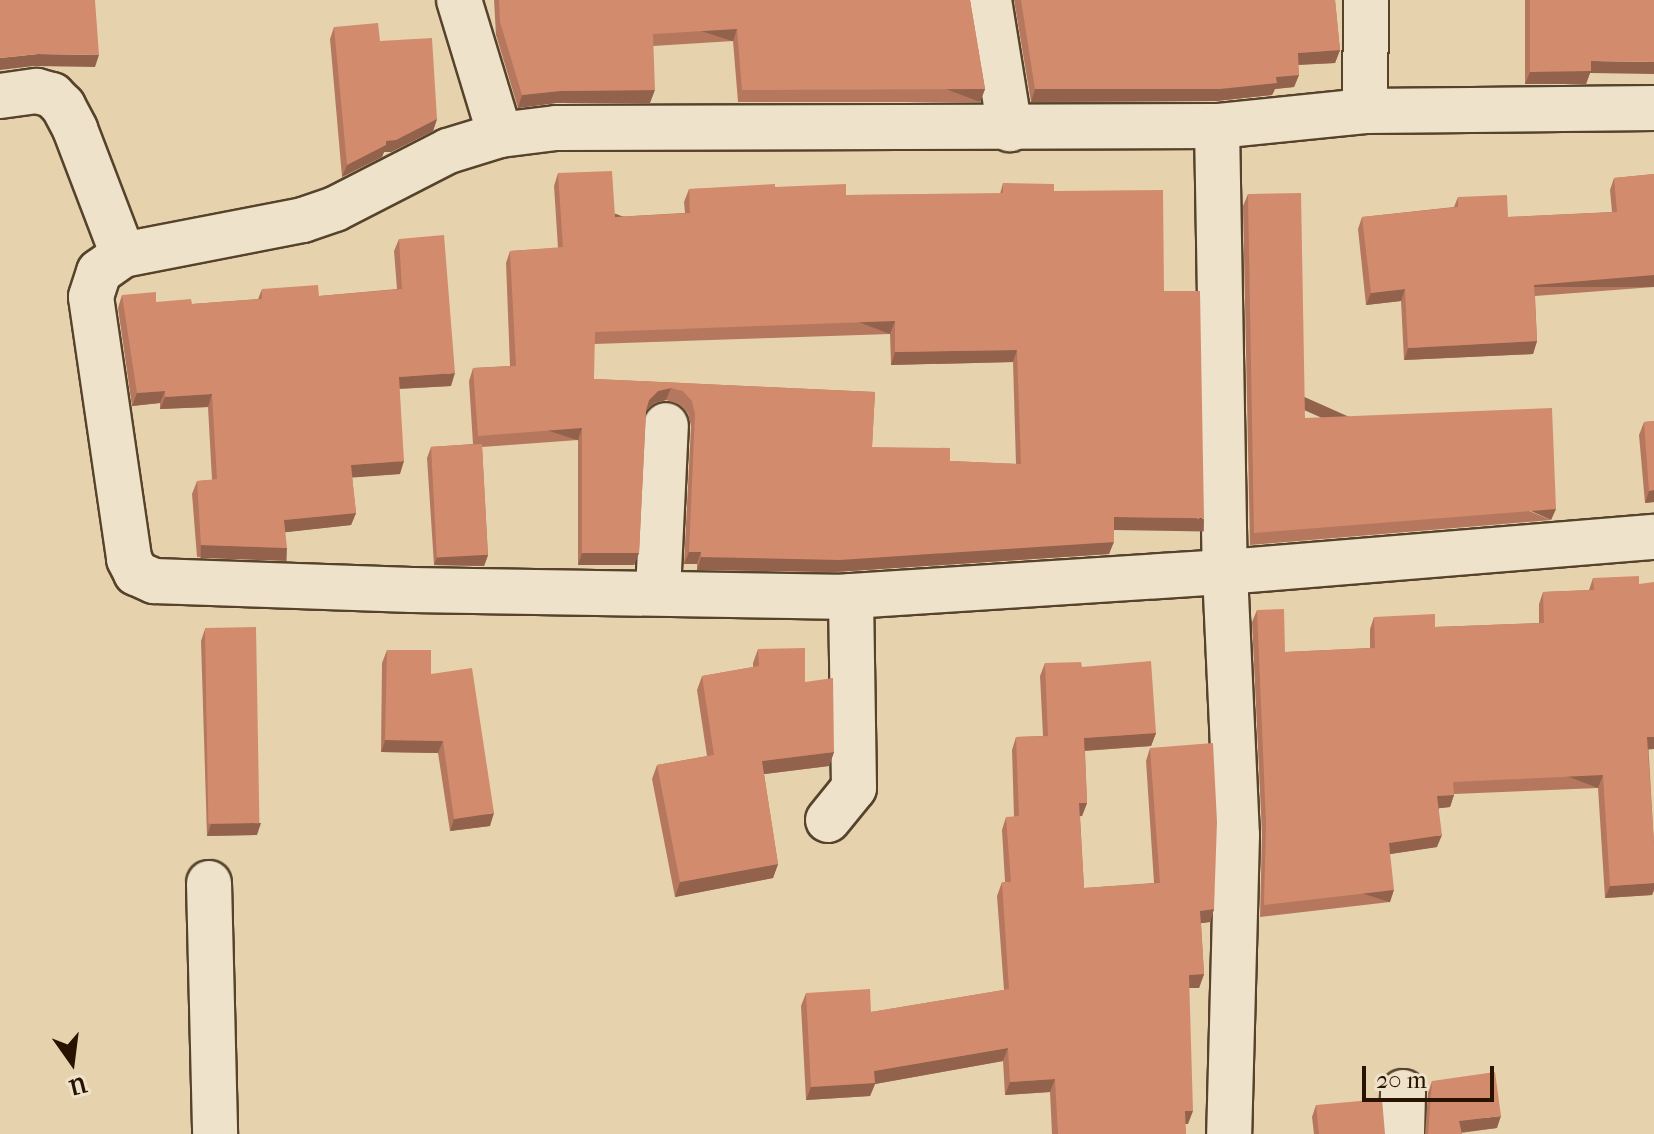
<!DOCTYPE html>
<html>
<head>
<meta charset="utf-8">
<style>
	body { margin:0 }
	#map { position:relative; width:1654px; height:1134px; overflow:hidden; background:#e6d3ae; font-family:"IM FELL French Canon",serif }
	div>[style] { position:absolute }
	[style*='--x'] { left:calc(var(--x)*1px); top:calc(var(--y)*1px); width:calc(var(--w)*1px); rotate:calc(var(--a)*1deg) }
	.roads { filter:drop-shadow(2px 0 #57432c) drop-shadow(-2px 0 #57432c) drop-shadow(0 2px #57432c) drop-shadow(0 -2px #57432c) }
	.minor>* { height:44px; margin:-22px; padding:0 22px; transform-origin:22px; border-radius:22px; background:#efe2ca }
	.wall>* { inset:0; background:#b5785e }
	.shaded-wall>* { inset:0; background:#93624c; transform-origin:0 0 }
	.building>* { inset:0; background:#d28c6d; transform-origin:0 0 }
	span { translate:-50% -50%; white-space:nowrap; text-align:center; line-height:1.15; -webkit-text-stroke:6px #efe2ca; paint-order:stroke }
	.north { position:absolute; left:32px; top:1022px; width:80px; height:80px; -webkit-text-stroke:6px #efe2ca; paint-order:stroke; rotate:166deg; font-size:22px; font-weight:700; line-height:32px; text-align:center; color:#271300 }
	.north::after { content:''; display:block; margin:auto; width:28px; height:36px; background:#271300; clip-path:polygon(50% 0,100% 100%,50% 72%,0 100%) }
	.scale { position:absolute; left:1362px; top:1066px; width:132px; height:36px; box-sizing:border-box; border:4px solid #271300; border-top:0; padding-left:10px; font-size:24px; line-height:28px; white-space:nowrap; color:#271300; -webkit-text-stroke:6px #efe2ca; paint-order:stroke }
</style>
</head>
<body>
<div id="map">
	<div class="roads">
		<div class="minor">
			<div style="--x:459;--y:0;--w:141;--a:73.1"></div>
			<div style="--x:989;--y:0;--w:131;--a:80.8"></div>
			<div style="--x:0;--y:96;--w:37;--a:-8"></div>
			<div style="--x:37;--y:91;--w:16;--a:15"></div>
			<div style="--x:52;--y:95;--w:16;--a:45"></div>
			<div style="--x:63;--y:106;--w:26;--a:62"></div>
			<div style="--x:75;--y:129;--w:135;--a:69.1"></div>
			<div style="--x:1654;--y:108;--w:289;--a:179.4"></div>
			<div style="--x:1365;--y:111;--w:149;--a:174.2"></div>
			<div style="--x:1217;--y:126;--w:661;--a:179.83"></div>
			<div style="--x:556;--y:128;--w:56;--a:172.9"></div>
			<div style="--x:500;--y:135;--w:54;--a:162.9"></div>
			<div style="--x:448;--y:151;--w:127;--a:152.8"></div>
			<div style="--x:335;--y:209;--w:34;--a:161"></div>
			<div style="--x:303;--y:220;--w:183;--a:169"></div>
			<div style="--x:123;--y:255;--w:29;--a:145"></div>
			<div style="--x:99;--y:272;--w:26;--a:108"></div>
			<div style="--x:91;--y:297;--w:265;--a:81.7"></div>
			<div style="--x:129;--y:559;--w:16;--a:63"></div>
			<div style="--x:136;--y:573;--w:20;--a:24"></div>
			<div style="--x:154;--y:581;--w:258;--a:2"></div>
			<div style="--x:412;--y:590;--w:424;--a:0.9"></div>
			<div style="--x:836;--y:597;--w:390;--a:-3.7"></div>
			<div style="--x:1225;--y:572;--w:430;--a:-4.7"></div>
			<div style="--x:1365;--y:111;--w:111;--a:-89.5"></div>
			<div style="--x:1217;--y:126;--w:446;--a:89"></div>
			<div style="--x:1225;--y:572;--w:263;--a:87.4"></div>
			<div style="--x:1237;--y:835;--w:299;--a:91.5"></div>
			<div style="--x:658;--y:592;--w:167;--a:-87.3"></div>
			<div style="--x:828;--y:820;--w:41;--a:-50.9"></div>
			<div style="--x:854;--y:788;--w:192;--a:-90.9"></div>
			<div style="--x:209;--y:883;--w:251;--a:88.6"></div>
			<div style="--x:1402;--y:1134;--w:42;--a:-88.6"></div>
		</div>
	</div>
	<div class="wall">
		<div style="clip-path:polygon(494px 0,970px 0,985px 89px,980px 102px,738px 102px,733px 41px,653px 46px,650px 103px,556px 103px,518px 108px,496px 35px)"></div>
		<div style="clip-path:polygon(1014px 0,1335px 0,1340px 50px,1335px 63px,1298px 65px,1299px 75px,1294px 87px,1275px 89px,1272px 95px,1216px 101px,1031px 102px)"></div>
		<div style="clip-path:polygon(1525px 0,1654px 0,1590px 73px,1586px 84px,1525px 84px)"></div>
		<div style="clip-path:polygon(334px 27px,380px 41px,437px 119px,433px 131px,391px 152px,384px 152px,382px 157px,342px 177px,330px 39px)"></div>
		<div style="clip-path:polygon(evenodd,558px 173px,615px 217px,685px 213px,684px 202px,689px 189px,775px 187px,846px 195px,1000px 194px,1003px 183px,1054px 191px,1164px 291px,1199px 530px,1114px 529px,1109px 554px,835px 572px,697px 570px,697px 564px,684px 564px,691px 426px,688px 413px,679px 404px,666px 400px,654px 403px,646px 411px,639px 553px,634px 565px,578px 565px,578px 440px,482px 447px,488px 555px,484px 566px,434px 565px,427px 458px,431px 447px,473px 444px,469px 381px,473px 368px,510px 366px,506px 263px,510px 251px,558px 248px,554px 186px,558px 173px,890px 334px,891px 365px,1013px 362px,1016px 464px,950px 461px,872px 447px,875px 392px,594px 379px,594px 344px,890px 334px)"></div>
		<div style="clip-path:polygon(1654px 174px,1654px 287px,1535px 296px,1537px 341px,1533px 354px,1404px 360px,1401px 301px,1366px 305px,1358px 229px,1362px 217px,1454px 207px,1458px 197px,1508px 217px,1612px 212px,1610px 190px,1614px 178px)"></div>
		<div style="clip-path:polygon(1248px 194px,1305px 418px,1551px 520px,1250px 545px,1243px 206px)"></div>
		<div style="clip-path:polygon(399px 239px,451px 386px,399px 389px,400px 474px,352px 477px,356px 513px,351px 525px,285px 532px,282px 560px,197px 557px,192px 494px,197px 481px,212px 480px,208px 407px,160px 409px,160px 403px,132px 406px,118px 308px,122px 295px,156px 302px,192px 304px,258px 299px,262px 289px,319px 296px,397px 289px,394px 251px)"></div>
		<div style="clip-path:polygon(1654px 421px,1654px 502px,1645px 503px,1639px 435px,1644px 422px)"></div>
		<div style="clip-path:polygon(1593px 578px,1639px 584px,1654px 844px,1654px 890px,1652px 895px,1605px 898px,1598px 788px,1454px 794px,1450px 807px,1439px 808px,1437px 847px,1390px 854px,1390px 902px,1260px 917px,1262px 834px,1252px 622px,1257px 610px,1285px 652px,1370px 648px,1370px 629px,1374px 617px,1435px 627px,1539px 623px,1539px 604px,1543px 592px,1589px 590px)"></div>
		<div style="clip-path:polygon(205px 629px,257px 835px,207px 836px,201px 641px)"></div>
		<div style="clip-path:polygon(758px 649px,805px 682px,834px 752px,829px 766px,764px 774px,778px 864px,773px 878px,675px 897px,652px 779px,657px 765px,707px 756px,697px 690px,702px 676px,753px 667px,753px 663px)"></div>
		<div style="clip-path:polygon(387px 650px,431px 674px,490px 826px,450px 831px,438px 753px,381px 752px,382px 663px)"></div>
		<div style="clip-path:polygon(1045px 663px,1082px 667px,1156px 733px,1151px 746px,1085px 751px,1087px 803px,1082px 816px,1080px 816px,1084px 888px,1154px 883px,1146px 761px,1150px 748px,1214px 909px,1210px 922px,1201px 923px,1204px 974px,1199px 988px,1189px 988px,1188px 1124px,1185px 1124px,1186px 1134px,1052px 1134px,1050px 1092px,1005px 1095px,1003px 1061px,875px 1084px,870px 1096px,806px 1100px,801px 1006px,806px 993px,871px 1012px,1004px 990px,997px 896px,1002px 882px,1005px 882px,1002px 830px,1006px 817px,1014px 817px,1012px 750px,1016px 737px,1043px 736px,1040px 676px)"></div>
		<div style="clip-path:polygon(1432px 1081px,1497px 1128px,1461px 1133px,1462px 1134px,1425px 1134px,1428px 1093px)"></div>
		<div style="clip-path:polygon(1316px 1105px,1384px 1133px,1385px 1134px,1314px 1134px,1312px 1117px)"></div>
	</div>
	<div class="shaded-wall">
		<div style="left:737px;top:29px;width:13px;height:84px;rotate:108deg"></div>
		<div style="clip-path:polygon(1340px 50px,1335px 63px,1294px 65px,1298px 53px)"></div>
		<div style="clip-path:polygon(38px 54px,99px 55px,95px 67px,34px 66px,0 70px,0 58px)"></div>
		<div style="clip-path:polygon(1591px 61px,1654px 62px,1654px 74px,1590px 73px,1586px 84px,1525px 84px,1530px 72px)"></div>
		<div style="clip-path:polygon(1299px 75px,1294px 87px,1275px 89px,1272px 95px,1216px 101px,1031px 102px,1035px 89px,1276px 77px)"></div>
		<div style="left:985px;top:89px;width:14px;height:243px;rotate:111deg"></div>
		<div style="clip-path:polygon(655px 90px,650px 103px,556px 103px,518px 108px,522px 95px,560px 91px)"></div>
		<div style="clip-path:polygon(437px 119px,433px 131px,391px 152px,384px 152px,382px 157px,342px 177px,347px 165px,386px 141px)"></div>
		<div style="left:1654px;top:275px;width:12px;height:120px;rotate:90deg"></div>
		<div style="clip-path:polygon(1405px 289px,1401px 301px,1366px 305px,1371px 293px)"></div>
		<div style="left:895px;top:321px;width:14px;height:300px;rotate:111deg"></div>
		<div style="clip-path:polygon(1537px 341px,1533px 354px,1404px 360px,1408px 348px)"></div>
		<div style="clip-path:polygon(1017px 350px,1013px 362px,891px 365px,895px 352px)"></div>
		<div style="clip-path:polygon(455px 373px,451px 386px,394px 389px,399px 377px)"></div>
		<div style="clip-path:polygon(671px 388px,666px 400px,654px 403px,645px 412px,649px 400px,658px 391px)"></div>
		<div style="clip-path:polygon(165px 391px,160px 403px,132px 406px,137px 393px)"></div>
		<div style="clip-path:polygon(212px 394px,208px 407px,160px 409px,165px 397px)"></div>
		<div style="left:582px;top:428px;width:13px;height:104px;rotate:108deg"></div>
		<div style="clip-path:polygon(404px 461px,400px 474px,347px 478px,351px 465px)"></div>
		<div style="clip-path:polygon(1654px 490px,1654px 502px,1645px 503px,1649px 491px)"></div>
		<div style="left:1556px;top:509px;width:12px;height:303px;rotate:114deg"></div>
		<div style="clip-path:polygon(356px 513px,351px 525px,279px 533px,284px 520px)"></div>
		<div style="left:1114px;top:517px;width:90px;height:13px;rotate:1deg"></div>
		<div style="clip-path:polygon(1114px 542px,1109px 554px,835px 572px,697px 570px,701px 557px)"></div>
		<div style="left:201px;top:545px;width:86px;height:13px;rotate:2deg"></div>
		<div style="clip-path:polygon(689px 552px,701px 552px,697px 564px,684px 564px)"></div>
		<div style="clip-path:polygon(582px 553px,639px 553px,634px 565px,578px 565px)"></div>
		<div style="clip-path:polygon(438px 555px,488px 555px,484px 566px,434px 565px)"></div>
		<div style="clip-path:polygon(1156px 733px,1151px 746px,1079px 751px,1084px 738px)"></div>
		<div style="clip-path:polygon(1647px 737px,1654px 737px,1654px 749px,1643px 750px)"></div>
		<div style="clip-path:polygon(385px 740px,443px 741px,438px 753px,381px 752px)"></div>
		<div style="clip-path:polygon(834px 752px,829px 766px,757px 775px,762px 761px)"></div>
		<div style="left:1603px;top:775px;width:14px;height:150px;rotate:111deg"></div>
		<div style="clip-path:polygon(1454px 795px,1450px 807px,1433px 809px,1437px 796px)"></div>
		<div style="clip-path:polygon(1079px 803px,1087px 803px,1082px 816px,1075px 817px)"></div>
		<div style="clip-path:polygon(494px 813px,490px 826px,450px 831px,454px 819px)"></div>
		<div style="clip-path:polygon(261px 823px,257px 835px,207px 836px,211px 824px)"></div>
		<div style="clip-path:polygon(1442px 835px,1437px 847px,1384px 855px,1389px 843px)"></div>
		<div style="clip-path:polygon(778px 864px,773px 878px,675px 897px,680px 882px)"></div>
		<div style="clip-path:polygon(1654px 883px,1654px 890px,1652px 895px,1605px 898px,1610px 886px)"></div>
		<div style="left:1394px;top:890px;width:13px;height:131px;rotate:108deg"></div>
		<div style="clip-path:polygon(1214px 909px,1210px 922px,1195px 924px,1200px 911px)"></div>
		<div style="clip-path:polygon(1204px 974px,1199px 988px,1184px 988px,1189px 975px)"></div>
		<div style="clip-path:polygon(1008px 1048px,1003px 1061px,875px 1084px,870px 1096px,806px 1100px,811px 1087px,874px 1071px)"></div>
		<div style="clip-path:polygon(1055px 1079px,1050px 1092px,1005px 1095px,1010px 1082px)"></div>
		<div style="clip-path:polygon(1185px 1111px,1193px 1111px,1188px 1124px,1180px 1124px)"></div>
		<div style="clip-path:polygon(1501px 1116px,1497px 1128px,1455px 1133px,1459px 1121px)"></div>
	</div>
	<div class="building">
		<div style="clip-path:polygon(0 0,95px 0,99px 55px,38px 54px,0 58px)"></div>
		<div style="clip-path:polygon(499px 0,970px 0,985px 89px,742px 90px,737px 29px,653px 34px,655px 90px,560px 91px,522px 95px,500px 22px)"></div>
		<div style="clip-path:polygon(1021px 0,1335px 0,1340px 50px,1298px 53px,1299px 75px,1276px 77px,1277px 83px,1220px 89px,1035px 89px)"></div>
		<div style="clip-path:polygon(1530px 0,1654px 0,1654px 62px,1591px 61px,1591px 71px,1530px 72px)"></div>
		<div style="clip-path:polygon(378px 23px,380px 41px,432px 38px,437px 119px,396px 140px,386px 141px,386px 145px,347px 165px,334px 27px)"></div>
		<div style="clip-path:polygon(evenodd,612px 171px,615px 217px,690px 213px,689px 189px,775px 184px,775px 187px,846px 184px,846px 195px,1003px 193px,1003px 183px,1054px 184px,1054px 191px,1163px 190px,1164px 291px,1200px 291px,1204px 518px,1114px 517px,1114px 542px,840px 560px,701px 557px,701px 552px,689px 552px,695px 414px,692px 401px,683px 391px,671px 388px,658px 391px,649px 400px,646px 411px,639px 553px,582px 553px,582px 428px,478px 436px,473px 368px,516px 366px,510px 251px,563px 247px,558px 173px,612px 171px,895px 321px,895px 352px,1017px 350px,1021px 464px,950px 461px,950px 448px,872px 447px,875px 392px,594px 379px,595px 332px,895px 321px)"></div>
		<div style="clip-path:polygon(1654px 174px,1654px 275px,1534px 285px,1537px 341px,1408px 348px,1405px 289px,1371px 293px,1362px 217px,1458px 207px,1458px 197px,1507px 195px,1508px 217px,1617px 212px,1614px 178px)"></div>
		<div style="clip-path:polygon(1301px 193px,1305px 418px,1552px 408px,1556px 509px,1254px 533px,1248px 194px)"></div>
		<div style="clip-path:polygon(444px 235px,455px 373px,399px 377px,404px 461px,351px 465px,356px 513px,284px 520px,287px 548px,201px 545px,197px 481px,217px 479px,212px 394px,165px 397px,165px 391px,137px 393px,122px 295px,156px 292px,156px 302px,191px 299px,192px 304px,262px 299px,262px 289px,318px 285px,319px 296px,402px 289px,399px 239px)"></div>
		<div style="clip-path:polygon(1654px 421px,1654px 490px,1649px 491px,1644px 422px)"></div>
		<div style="left:482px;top:444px;width:111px;height:51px;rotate:87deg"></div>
		<div style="clip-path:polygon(1639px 576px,1639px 584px,1654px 582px,1654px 737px,1647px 737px,1654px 844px,1654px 883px,1610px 886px,1603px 775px,1453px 782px,1454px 795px,1437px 796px,1442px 835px,1389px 843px,1394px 890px,1264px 905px,1266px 822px,1257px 610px,1284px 609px,1285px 652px,1375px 648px,1374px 617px,1435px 614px,1435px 627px,1544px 623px,1543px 592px,1594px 590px,1593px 578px)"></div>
		<div style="left:256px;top:627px;width:196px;height:51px;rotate:89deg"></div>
		<div style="clip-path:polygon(805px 648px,805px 682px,833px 678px,834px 752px,762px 761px,778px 864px,680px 882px,657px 765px,714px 755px,702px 676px,759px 666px,758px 649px)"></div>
		<div style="clip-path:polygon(387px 650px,431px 650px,431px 674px,472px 668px,494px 813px,454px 819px,443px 741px,385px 740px)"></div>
		<div style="clip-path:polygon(1151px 661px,1156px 733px,1084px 738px,1087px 803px,1079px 803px,1084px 888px,1160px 883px,1150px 748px,1213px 743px,1217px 822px,1214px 909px,1200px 911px,1204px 974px,1189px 975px,1193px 1111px,1185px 1111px,1186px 1134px,1058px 1134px,1055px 1079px,1010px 1082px,1008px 1048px,874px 1071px,875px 1083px,811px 1087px,806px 993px,870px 989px,871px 1012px,1009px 989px,1002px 882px,1011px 882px,1006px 817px,1019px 816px,1016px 737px,1048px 736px,1045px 663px,1081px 662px,1082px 667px)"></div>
		<div style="clip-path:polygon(1495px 1072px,1501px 1116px,1459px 1121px,1462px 1134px,1428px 1134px,1432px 1081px)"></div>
		<div style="clip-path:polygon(1382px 1099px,1385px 1134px,1319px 1134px,1316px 1105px)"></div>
	</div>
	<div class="north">U</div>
	<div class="scale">20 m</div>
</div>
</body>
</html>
